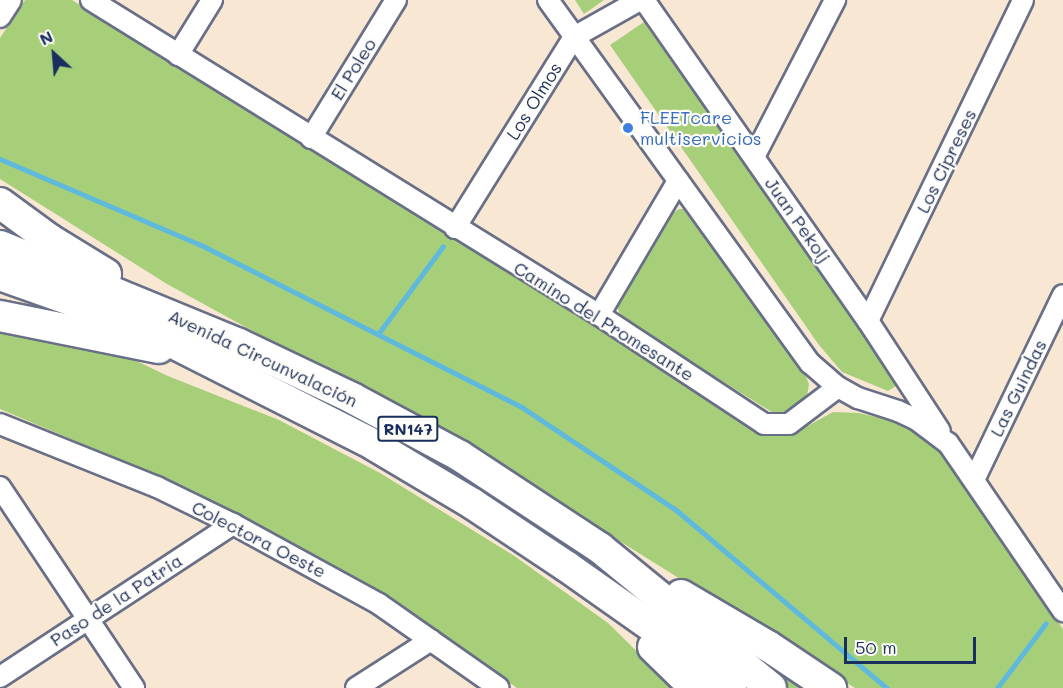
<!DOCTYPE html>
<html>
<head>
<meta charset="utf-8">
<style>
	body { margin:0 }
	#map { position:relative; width:1063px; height:688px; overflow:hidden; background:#f8e7d3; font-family:Mali,sans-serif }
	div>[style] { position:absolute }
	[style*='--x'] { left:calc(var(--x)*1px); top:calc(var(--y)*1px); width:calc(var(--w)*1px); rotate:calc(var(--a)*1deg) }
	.green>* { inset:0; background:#a7cf7a }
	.stream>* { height:5px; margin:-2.5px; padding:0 2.5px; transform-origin:2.5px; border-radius:2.5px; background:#5fb9dd }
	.roads { filter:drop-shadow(2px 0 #686f87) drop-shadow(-2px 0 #686f87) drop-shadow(0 2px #686f87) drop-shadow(0 -2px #686f87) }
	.minor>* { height:20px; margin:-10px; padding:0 10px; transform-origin:10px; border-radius:10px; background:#fff }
	.highway>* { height:30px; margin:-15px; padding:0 15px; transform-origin:15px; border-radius:15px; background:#fff }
	.dots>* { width:16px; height:16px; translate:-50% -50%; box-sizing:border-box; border:3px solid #fdfcf7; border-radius:50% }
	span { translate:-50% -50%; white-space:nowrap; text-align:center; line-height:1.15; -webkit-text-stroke:4.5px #fdfcf7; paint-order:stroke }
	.shield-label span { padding:2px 4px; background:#fdfcf7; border:2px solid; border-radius:4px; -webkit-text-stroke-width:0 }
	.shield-label { font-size:16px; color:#1b2f5e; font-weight:700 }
	.street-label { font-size:18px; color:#1b2f5e }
	.shop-label { font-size:18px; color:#366cbe }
	.left { translate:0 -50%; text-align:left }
	.north { position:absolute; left:24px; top:24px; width:60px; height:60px; -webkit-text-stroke:4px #fdfcf7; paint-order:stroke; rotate:334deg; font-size:16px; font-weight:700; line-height:24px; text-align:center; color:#1b2f5e }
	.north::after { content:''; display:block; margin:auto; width:21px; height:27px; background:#1b2f5e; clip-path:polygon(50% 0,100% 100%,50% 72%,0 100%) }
	.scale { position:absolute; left:844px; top:637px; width:132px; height:27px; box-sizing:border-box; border:3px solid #1b2f5e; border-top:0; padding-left:8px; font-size:18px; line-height:21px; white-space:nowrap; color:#1b2f5e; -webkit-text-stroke:4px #fdfcf7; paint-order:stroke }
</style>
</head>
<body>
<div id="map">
	<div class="green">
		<div style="clip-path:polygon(25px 0,72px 0,770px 434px,793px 434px,833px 412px,859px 413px,894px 421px,928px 440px,939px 451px,1063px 629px,1063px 688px,855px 688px,504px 469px,167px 284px,0 179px,0 38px)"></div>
		<div style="clip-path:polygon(575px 0,604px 0,584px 14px)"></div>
		<div style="clip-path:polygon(644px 22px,899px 384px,888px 391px,842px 372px,819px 345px,610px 45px)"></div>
		<div style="clip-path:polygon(679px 209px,688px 209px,802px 367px,809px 384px,806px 402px,791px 412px,775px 414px,624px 320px,618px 310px,618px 301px,673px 213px)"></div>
		<div style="clip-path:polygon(0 328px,126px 356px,168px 376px,279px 420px,380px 473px,513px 555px,608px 623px,674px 688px,517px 688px,360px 580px,191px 490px,0 409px)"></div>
		<div style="clip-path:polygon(737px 647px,822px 688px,788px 688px)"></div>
	</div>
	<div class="stream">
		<div style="--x:0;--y:159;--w:219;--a:23.2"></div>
		<div style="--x:201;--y:245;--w:361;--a:26.8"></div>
		<div style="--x:523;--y:408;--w:184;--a:33.7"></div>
		<div style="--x:676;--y:510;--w:276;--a:40.2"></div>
		<div style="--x:378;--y:334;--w:109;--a:-53.5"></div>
		<div style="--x:997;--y:688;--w:81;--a:-53"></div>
	</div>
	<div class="roads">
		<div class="minor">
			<div style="--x:91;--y:0;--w:598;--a:31.8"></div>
			<div style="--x:599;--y:315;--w:198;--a:33.4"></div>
			<div style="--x:764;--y:424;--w:25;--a:0"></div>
			<div style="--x:789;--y:424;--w:61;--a:-37.1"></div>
			<div style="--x:548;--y:0;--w:448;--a:54.2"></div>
			<div style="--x:810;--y:363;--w:37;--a:41"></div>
			<div style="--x:838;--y:387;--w:23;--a:29"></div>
			<div style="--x:858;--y:398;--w:42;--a:18"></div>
			<div style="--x:898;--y:411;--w:21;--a:25"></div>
			<div style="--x:917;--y:420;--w:39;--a:37"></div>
			<div style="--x:948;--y:443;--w:204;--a:55.6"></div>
			<div style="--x:644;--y:0;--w:391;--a:55.1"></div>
			<div style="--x:868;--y:321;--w:131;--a:56.8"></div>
			<div style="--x:0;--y:17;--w:20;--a:-57"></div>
			<div style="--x:178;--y:55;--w:65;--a:-58.3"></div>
			<div style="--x:311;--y:138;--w:162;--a:-58.4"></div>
			<div style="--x:754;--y:157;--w:177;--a:-62.7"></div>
			<div style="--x:455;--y:228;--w:225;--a:-58.1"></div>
			<div style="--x:574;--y:37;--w:76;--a:-29.3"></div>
			<div style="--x:599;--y:315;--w:156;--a:-59.5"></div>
			<div style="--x:868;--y:321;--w:356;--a:-64.2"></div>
			<div style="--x:0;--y:424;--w:169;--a:21.9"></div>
			<div style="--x:157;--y:487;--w:85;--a:26"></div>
			<div style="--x:233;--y:524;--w:166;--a:28.7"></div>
			<div style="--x:379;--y:604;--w:146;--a:35"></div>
			<div style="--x:974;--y:480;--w:205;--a:-64.3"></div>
			<div style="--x:0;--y:487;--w:242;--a:56.3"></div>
			<div style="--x:0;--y:677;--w:279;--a:-33.3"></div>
			<div style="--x:356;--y:688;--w:89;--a:-32.6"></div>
		</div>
		<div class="highway">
			<div style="--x:0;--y:203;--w:61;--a:36.3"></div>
			<div style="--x:49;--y:239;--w:67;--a:31.6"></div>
			<div style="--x:0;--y:246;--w:258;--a:22.3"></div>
			<div style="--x:239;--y:344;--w:125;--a:25.5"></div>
			<div style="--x:352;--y:398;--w:123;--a:28.2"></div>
			<div style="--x:460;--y:456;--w:168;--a:33.3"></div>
			<div style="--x:600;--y:548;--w:221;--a:39.3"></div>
			<div style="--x:0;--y:275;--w:138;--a:19.5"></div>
			<div style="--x:130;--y:321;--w:274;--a:26.9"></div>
			<div style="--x:374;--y:445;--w:115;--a:30.8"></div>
			<div style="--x:473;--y:504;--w:112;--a:33.7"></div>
			<div style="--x:566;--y:566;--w:141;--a:35.2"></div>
			<div style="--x:681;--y:647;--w:65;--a:39.4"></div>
			<div style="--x:0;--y:316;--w:162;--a:11.4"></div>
			<div style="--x:681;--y:595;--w:101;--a:30.4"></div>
			<div style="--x:768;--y:646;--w:76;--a:33.7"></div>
			<div style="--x:653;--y:647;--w:59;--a:44.3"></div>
		</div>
	</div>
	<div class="dots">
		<div style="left:628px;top:128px;background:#3f7fe0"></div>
	</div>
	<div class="shield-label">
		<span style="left:408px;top:429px">RN147</span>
	</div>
	<div class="street-label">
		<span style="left:353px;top:69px;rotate:-58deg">El Poleo</span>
		<span style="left:534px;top:101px;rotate:-58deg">Los Olmos</span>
		<span style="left:946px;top:161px;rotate:-64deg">Los Cipreses</span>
		<span style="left:798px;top:220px;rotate:55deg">Juan Pekolj</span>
		<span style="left:604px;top:321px;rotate:32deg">Camino del Promesante</span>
		<span style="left:263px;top:358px;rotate:25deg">Avenida Circunvalación</span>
		<span style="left:1018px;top:388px;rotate:-64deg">Las Guindas</span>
		<span style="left:259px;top:539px;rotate:27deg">Colectora Oeste</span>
		<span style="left:116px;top:600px;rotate:-33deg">Paso de la Patria</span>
	</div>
	<div class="shop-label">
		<span class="left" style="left:640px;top:128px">FLEETcare<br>multiservicios</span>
	</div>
	<div class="north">N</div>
	<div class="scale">50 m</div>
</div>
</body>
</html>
